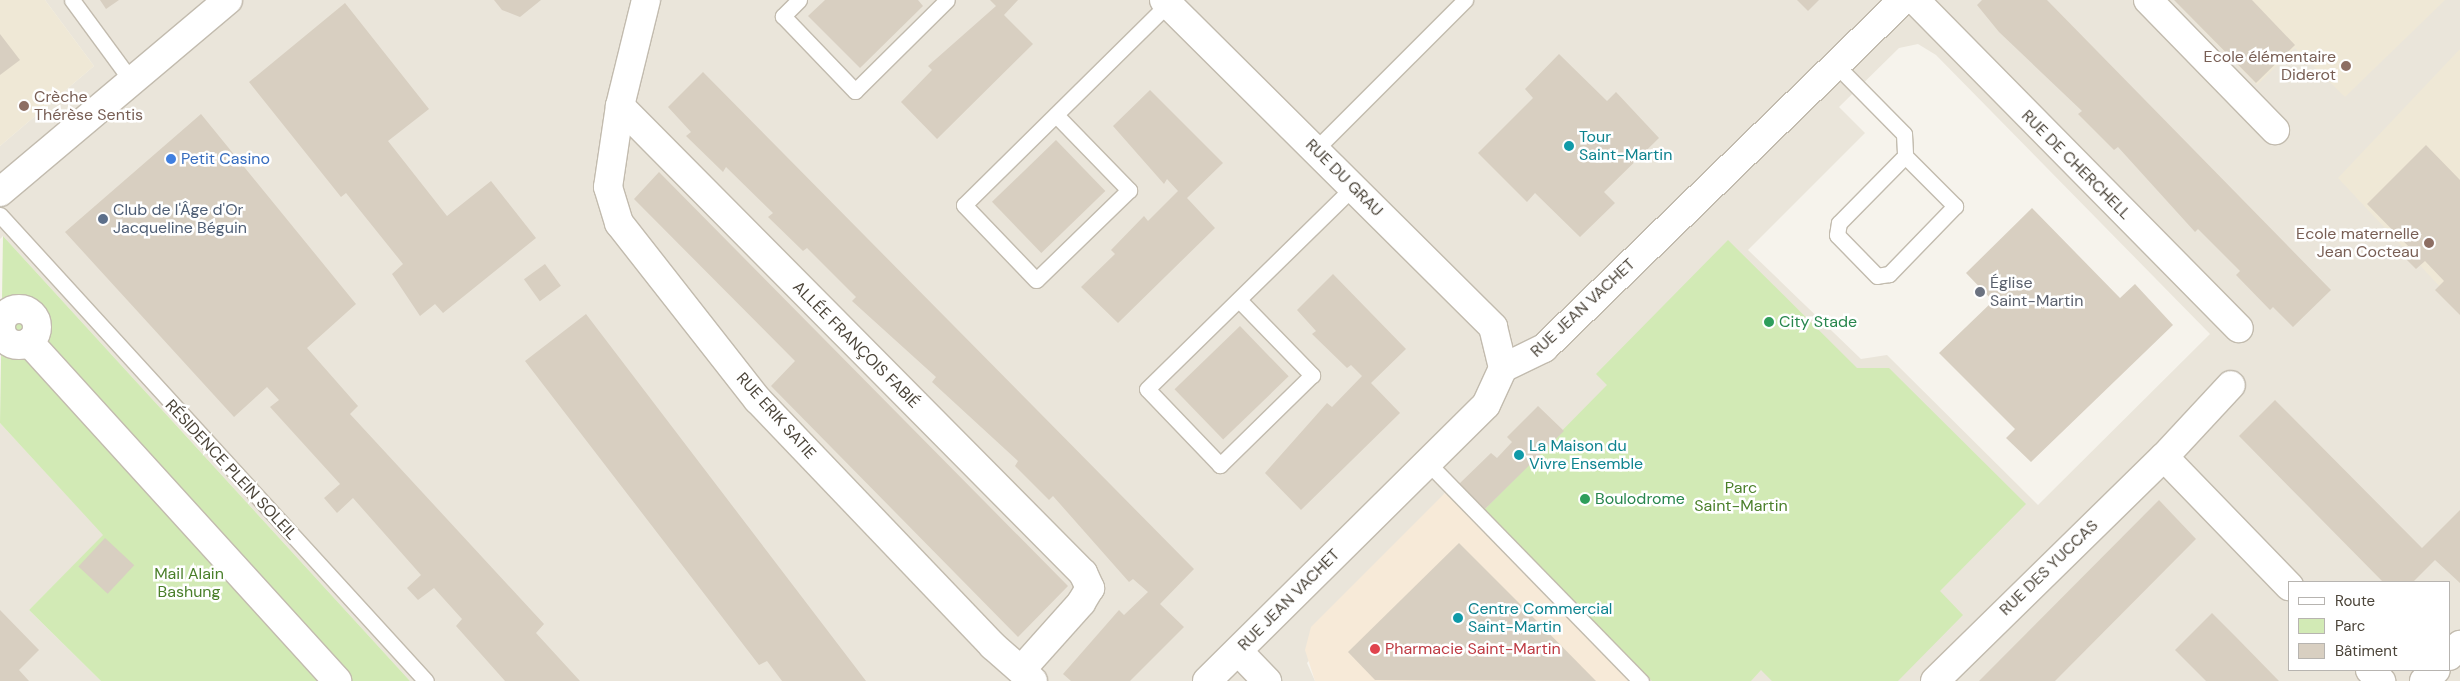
<!DOCTYPE html>
<html>
<head>
<meta charset="utf-8">
<style>
	body { margin:0 }
	#map { position:relative; width:2460px; height:681px; overflow:hidden; background:#f6f3ec; font-family:"DM Sans",sans-serif }
	div>[style] { position:absolute }
	[style*='--x'] { left:calc(var(--x)*1px); top:calc(var(--y)*1px); width:calc(var(--w)*1px); rotate:calc(var(--a)*1deg) }
	.residential>* { inset:0; background:#eae5da }
	.commercial>* { inset:0; background:#f7ead8 }
	.education>* { inset:0; background:#efe8d6 }
	.green>* { inset:0; background:#d2eab5 }
	.building>* { inset:0; background:#d8cfc1; transform-origin:0 0 }
	.roads { filter:drop-shadow(1px 0 #c2bbae) drop-shadow(-1px 0 #c2bbae) drop-shadow(0 1px #c2bbae) drop-shadow(0 -1px #c2bbae) }
	.lane>* { height:15px; margin:-7.5px; padding:0 7.5px; transform-origin:7.5px; border-radius:7.5px; background:#fff }
	.street>* { height:28px; margin:-14px; padding:0 14px; transform-origin:14px; border-radius:14px; background:#fff }
	.street>.ring { margin:-14px; padding:0; box-sizing:content-box; background:none; border:28px solid #fff; border-radius:50% }
	.dots>* { width:14px; height:14px; translate:-50% -50%; box-sizing:border-box; border:2px solid #fff; border-radius:50% }
	span { translate:-50% -50%; white-space:nowrap; text-align:center; line-height:1.15; -webkit-text-stroke:5px #fff; paint-order:stroke }
	.education-label { font-size:16px; color:#785e54 }
	.right { translate:-100% -50%; text-align:right }
	.left { translate:0 -50%; text-align:left }
	.culture-label { font-size:16px; color:#0d838f }
	.shop-label { font-size:16px; color:#366cbe }
	.street-label { font-size:16px; color:#4b4439 }
	.service-label { font-size:16px; color:#4e5e75 }
	.worship-label { font-size:16px; color:#5b616d }
	.leisure-label { font-size:16px; color:#27864d }
	.park-label { font-size:16px; color:#4a7f2a }
	.health-label { font-size:16px; color:#be3a42 }
	.legend { position:absolute; left:2288px; top:581px; width:162px; height:90px; box-sizing:border-box; background:#fff; border:1px solid #b7b4b0; margin:0; padding:6px 9px; list-style:none; font-size:15px; color:#4b4439 }
	.legend li { display:flex; align-items:center; gap:10px; height:25px }
	.legend b { width:25px; border:1px solid #b7b4b0 }
</style>
</head>
<body>
<div id="map">
	<div class="residential">
		<div style="clip-path:polygon(evenodd,45px 0,2460px 0,2460px 681px,1629px 681px,1445px 493px,1307px 663px,1315px 681px,410px 681px,3px 236px,0 239px,0 146px,94px 66px,45px 0,1918px 44px,1936px 55px,2210px 334px,2038px 505px,1887px 355px,1861px 359px,1748px 250px,1865px 133px,1839px 107px,1899px 48px,1918px 44px,45px 0,2289px 582px,2449px 582px,2449px 670px,2289px 670px,2289px 582px)"></div>
		<div style="clip-path:polygon(0 423px,104px 535px,29px 610px,101px 681px,0 681px)"></div>
	</div>
	<div class="commercial">
		<div style="clip-path:polygon(1445px 493px,1629px 681px,1315px 681px,1305px 650px,1311px 627px)"></div>
	</div>
	<div class="education">
		<div style="clip-path:polygon(0 0,45px 0,94px 66px,0 146px)"></div>
		<div style="clip-path:polygon(2174px 0,2445px 0,2345px 97px,2295px 48px,2257px 85px)"></div>
		<div style="clip-path:polygon(2460px 49px,2460px 308px,2338px 178px)"></div>
	</div>
	<div class="green">
		<div style="clip-path:polygon(3px 236px,410px 681px,101px 681px,29px 610px,103px 535px,0 423px)"></div>
		<div style="clip-path:polygon(1728px 240px,1857px 368px,1889px 368px,2026px 504px,1940px 591px,1963px 615px,1898px 681px,1772px 681px,1761px 670px,1751px 681px,1652px 681px,1482px 512px,1607px 385px,1596px 374px)"></div>
	</div>
	<div class="building">
		<div style="clip-path:polygon(100px 0,119px 0,106px 9px)"></div>
		<div style="clip-path:polygon(494px 0,541px 0,520px 17px,502px 10px)"></div>
		<div style="clip-path:polygon(825px 0,918px 0,923px 6px,860px 68px,808px 16px)"></div>
		<div style="clip-path:polygon(990px 0,1018px 0,1004px 15px,1033px 44px,937px 139px,901px 102px,932px 70px,928px 66px,996px 6px)"></div>
		<div style="clip-path:polygon(1797px 0,1819px 0,1808px 11px)"></div>
		<div style="clip-path:polygon(1982px 0,2047px 0,2331px 290px,2293px 327px,2273px 307px,2270px 310px,2236px 275px,2240px 271px,2198px 229px,2195px 232px,2118px 147px,2114px 150px,2078px 114px,2082px 111px,1999px 32px,1977px 5px)"></div>
		<div style="clip-path:polygon(2174px 0,2252px 0,2295px 45px,2256px 83px)"></div>
		<div style="clip-path:polygon(345px 3px,429px 109px,388px 141px,447px 216px,491px 181px,536px 238px,443px 313px,435px 304px,420px 316px,392px 274px,403px 264px,346px 193px,341px 197px,249px 82px)"></div>
		<div style="clip-path:polygon(0 34px,20px 60px,0 75px)"></div>
		<div style="clip-path:polygon(1559px 54px,1607px 101px,1616px 92px,1659px 138px,1604px 192px,1615px 203px,1580px 237px,1535px 193px,1527px 202px,1478px 153px,1533px 98px,1525px 89px)"></div>
		<div style="clip-path:polygon(703px 72px,1194px 569px,1160px 604px,1184px 627px,1130px 681px,1071px 681px,1063px 674px,1119px 610px,1124px 615px,1148px 592px,1133px 579px,1129px 582px,1053px 496px,1049px 500px,1015px 466px,1018px 461px,932px 382px,936px 377px,852px 301px,856px 297px,807px 248px,803px 251px,768px 217px,773px 213px,726px 167px,723px 172px,686px 136px,691px 132px,668px 107px)"></div>
		<div style="clip-path:polygon(1150px 90px,1223px 163px,1187px 198px,1215px 228px,1118px 323px,1081px 287px,1115px 254px,1111px 250px,1144px 216px,1148px 221px,1178px 191px,1167px 179px,1164px 184px,1113px 126px)"></div>
		<div style="clip-path:polygon(201px 114px,356px 304px,307px 348px,358px 406px,350px 414px,544px 624px,536px 633px,580px 681px,505px 681px,456px 626px,462px 619px,434px 588px,418px 600px,407px 588px,421px 575px,353px 498px,337px 513px,324px 498px,340px 484px,270px 407px,279px 400px,267px 387px,234px 417px,65px 232px)"></div>
		<div style="left:1056px;top:140px;width:71px;height:89px;rotate:46deg"></div>
		<div style="clip-path:polygon(2426px 145px,2460px 180px,2460px 315px,2435px 290px,2444px 281px,2425px 261px,2416px 269px,2405px 258px,2413px 251px,2367px 204px)"></div>
		<div style="clip-path:polygon(659px 172px,1068px 586px,1018px 637px,771px 386px,795px 361px,634px 199px)"></div>
		<div style="clip-path:polygon(2032px 208px,2120px 298px,2135px 284px,2173px 325px,2031px 462px,2006px 438px,2015px 429px,1939px 353px,1993px 301px,1966px 273px)"></div>
		<div style="left:545px;top:264px;width:27px;height:26px;rotate:54deg"></div>
		<div style="clip-path:polygon(1333px 274px,1406px 349px,1371px 383px,1400px 413px,1301px 510px,1265px 473px,1327px 403px,1332px 407px,1362px 376px,1351px 365px,1347px 368px,1312px 334px,1316px 331px,1297px 310px)"></div>
		<div style="clip-path:polygon(586px 314px,866px 681px,782px 681px,767px 661px,759px 665px,525px 361px)"></div>
		<div style="left:1240px;top:326px;width:70px;height:91px;rotate:46deg"></div>
		<div style="clip-path:polygon(2275px 400px,2422px 548px,2460px 510px,2460px 583px,2435px 560px,2413px 582px,2383px 582px,2239px 436px)"></div>
		<div style="clip-path:polygon(1538px 406px,1564px 431px,1485px 509px,1459px 484px,1491px 453px,1497px 458px,1512px 442px,1507px 437px)"></div>
		<div style="clip-path:polygon(2159px 500px,2196px 539px,2055px 681px,1979px 681px)"></div>
		<div style="left:105px;top:538px;width:40px;height:39px;rotate:43deg"></div>
		<div style="clip-path:polygon(1459px 543px,1527px 611px,1596px 681px,1375px 680px,1348px 652px)"></div>
		<div style="clip-path:polygon(0 610px,39px 650px,19px 670px,29px 681px,0 681px)"></div>
		<div style="clip-path:polygon(2212px 613px,2235px 636px,2279px 681px,2206px 681px,2175px 650px)"></div>
	</div>
	<div class="roads">
		<div class="lane">
			<div style="--x:72;--y:0;--w:98;--a:53.7"></div>
			<div style="--x:799;--y:0;--w:23;--a:135"></div>
			<div style="--x:783;--y:16;--w:104;--a:46.2"></div>
			<div style="--x:855;--y:91;--w:129;--a:-44.7"></div>
			<div style="--x:1836;--y:65;--w:97;--a:45.4"></div>
			<div style="--x:1904;--y:134;--w:22;--a:87"></div>
			<div style="--x:1056;--y:115;--w:105;--a:45.8"></div>
			<div style="--x:1129;--y:190;--w:129;--a:135.9"></div>
			<div style="--x:1036;--y:280;--w:104;--a:-133.8"></div>
			<div style="--x:964;--y:205;--w:286;--a:-44.6"></div>
			<div style="--x:1316;--y:149;--w:211;--a:-45"></div>
			<div style="--x:1905;--y:156;--w:71;--a:45"></div>
			<div style="--x:1955;--y:206;--w:95;--a:134.1"></div>
			<div style="--x:1889;--y:274;--w:12;--a:171"></div>
			<div style="--x:1877;--y:276;--w:57;--a:-134.3"></div>
			<div style="--x:1837;--y:235;--w:12;--a:-81"></div>
			<div style="--x:1839;--y:223;--w:94;--a:-45.4"></div>
			<div style="--x:0;--y:215;--w:631;--a:47.57"></div>
			<div style="--x:1239;--y:300;--w:105;--a:45.8"></div>
			<div style="--x:1312;--y:375;--w:129;--a:135.6"></div>
			<div style="--x:1220;--y:465;--w:105;--a:-133.8"></div>
			<div style="--x:1147;--y:389;--w:290;--a:-44.4"></div>
			<div style="--x:1428;--y:463;--w:305;--a:45.7"></div>
		</div>
		<div class="street">
			<div style="--x:646;--y:0;--w:109;--a:103.8"></div>
			<div style="--x:620;--y:106;--w:658;--a:45.25"></div>
			<div style="--x:1083;--y:573;--w:17;--a:65"></div>
			<div style="--x:1090;--y:588;--w:17;--a:121"></div>
			<div style="--x:1081;--y:603;--w:90;--a:131.8"></div>
			<div style="--x:1164;--y:0;--w:464;--a:44.8"></div>
			<div style="--x:1493;--y:327;--w:42;--a:76.3"></div>
			<div style="--x:1915;--y:0;--w:461;--a:45.4"></div>
			<div style="--x:2148;--y:0;--w:182;--a:45.7"></div>
			<div style="--x:620;--y:106;--w:82;--a:98.4"></div>
			<div style="--x:608;--y:187;--w:38;--a:73"></div>
			<div style="--x:619;--y:223;--w:225;--a:51.9"></div>
			<div style="--x:758;--y:400;--w:340;--a:46.3"></div>
			<div style="--x:993;--y:646;--w:53;--a:41.2"></div>
			<div style="--x:0;--y:192;--w:298;--a:-40.1"></div>
			<div class="ring" style="left:1px;top:309px;width:8px;height:8px"></div>
			<div style="--x:29;--y:342;--w:458;--a:47.7"></div>
			<div style="--x:2164;--y:457;--w:180;--a:45.9"></div>
			<div style="--x:1238;--y:651;--w:42;--a:46"></div>
			<div style="--x:2449;--y:656;--w:16;--a:-45"></div>
			<div style="--x:2370;--y:670;--w:16;--a:45"></div>
			<div style="--x:1207;--y:681;--w:392;--a:-44.7"></div>
			<div style="--x:1486;--y:405;--w:41;--a:-65.3"></div>
			<div style="--x:1503;--y:368;--w:46;--a:-26"></div>
			<div style="--x:1544;--y:348;--w:500;--a:-44.1"></div>
			<div style="--x:1935;--y:681;--w:320;--a:-44.4"></div>
			<div style="--x:2164;--y:457;--w:98;--a:-47.1"></div>
			<div style="--x:2424;--y:681;--w:16;--a:-43"></div>
		</div>
	</div>
	<div class="dots">
		<div style="left:2346px;top:66px;background:#8d6e63"></div>
		<div style="left:24px;top:106px;background:#8d6e63"></div>
		<div style="left:1569px;top:146px;background:#0f9aa8"></div>
		<div style="left:171px;top:159px;background:#3f7fe0"></div>
		<div style="left:103px;top:219px;background:#5c6f8a"></div>
		<div style="left:2429px;top:243px;background:#8d6e63"></div>
		<div style="left:1980px;top:292px;background:#6b7280"></div>
		<div style="left:1769px;top:322px;background:#2e9e5b"></div>
		<div style="left:1519px;top:455px;background:#0f9aa8"></div>
		<div style="left:1585px;top:499px;background:#2e9e5b"></div>
		<div style="left:1458px;top:618px;background:#0f9aa8"></div>
		<div style="left:1375px;top:649px;background:#e0444e"></div>
	</div>
	<div class="education-label">
		<span class="right" style="left:2336px;top:66px">Ecole élémentaire<br>Diderot</span>
		<span class="left" style="left:34px;top:106px">Crèche<br>Thérèse Sentis</span>
		<span class="right" style="left:2419px;top:243px">Ecole maternelle<br>Jean Cocteau</span>
	</div>
	<div class="culture-label">
		<span class="left" style="left:1579px;top:146px">Tour<br>Saint-Martin</span>
		<span class="left" style="left:1529px;top:455px">La Maison du<br>Vivre Ensemble</span>
		<span class="left" style="left:1468px;top:618px">Centre Commercial<br>Saint-Martin</span>
	</div>
	<div class="shop-label">
		<span class="left" style="left:181px;top:159px">Petit Casino</span>
	</div>
	<div class="street-label">
		<span style="left:2076px;top:165px;rotate:45deg">RUE DE CHERCHELL</span>
		<span style="left:1344px;top:178px;rotate:45deg">RUE DU GRAU</span>
		<span style="left:1583px;top:308px;rotate:-43deg">RUE JEAN VACHET</span>
		<span style="left:856px;top:345px;rotate:45deg">ALLÉE FRANÇOIS FABIÉ</span>
		<span style="left:776px;top:416px;rotate:48deg">RUE ERIK SATIE</span>
		<span style="left:231px;top:470px;rotate:47deg">RÉSIDENCE PLEIN SOLEIL</span>
		<span style="left:2049px;top:568px;rotate:-44deg">RUE DES YUCCAS</span>
		<span style="left:1289px;top:600px;rotate:-45deg">RUE JEAN VACHET</span>
	</div>
	<div class="service-label">
		<span class="left" style="left:113px;top:219px">Club de l'Âge d'Or<br>Jacqueline Béguin</span>
	</div>
	<div class="worship-label">
		<span class="left" style="left:1990px;top:292px">Église<br>Saint-Martin</span>
	</div>
	<div class="leisure-label">
		<span class="left" style="left:1779px;top:322px">City Stade</span>
		<span class="left" style="left:1595px;top:499px">Boulodrome</span>
	</div>
	<div class="park-label">
		<span style="left:1741px;top:497px">Parc<br>Saint-Martin</span>
		<span style="left:189px;top:583px">Mail Alain<br>Bashung</span>
	</div>
	<div class="health-label">
		<span class="left" style="left:1385px;top:649px">Pharmacie Saint-Martin</span>
	</div>
	<ul class="legend">
	<li><b style="height:6px;background:#fff"></b>Route</li>
	<li><b style="height:14px;background:#d2eab5"></b>Parc</li>
	<li><b style="height:14px;background:#d8cfc1"></b>Bâtiment</li>
	</ul>
</div>
</body>
</html>
